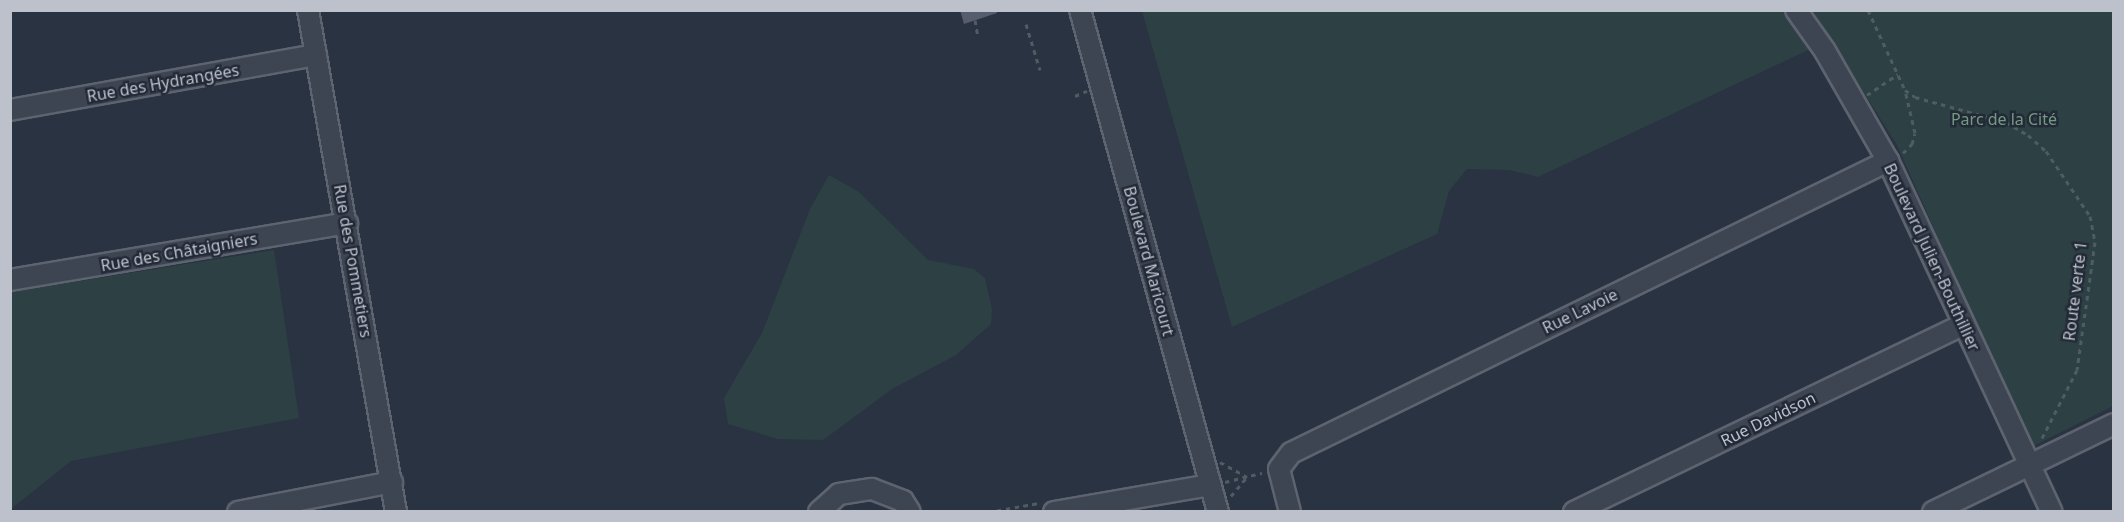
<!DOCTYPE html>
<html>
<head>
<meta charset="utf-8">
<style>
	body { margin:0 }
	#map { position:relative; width:2124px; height:522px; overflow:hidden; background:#2a3342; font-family:"Noto Sans",sans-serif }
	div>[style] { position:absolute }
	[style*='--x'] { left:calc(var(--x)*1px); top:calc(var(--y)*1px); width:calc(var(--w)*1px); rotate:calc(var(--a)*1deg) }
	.green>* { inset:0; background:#2d4044 }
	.building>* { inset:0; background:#565e6e }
	.path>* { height:3px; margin-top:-1.5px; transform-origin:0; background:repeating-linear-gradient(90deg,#4d5d61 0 4.5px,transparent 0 9px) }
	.roads { filter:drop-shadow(2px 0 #5d636f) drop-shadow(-2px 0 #5d636f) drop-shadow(0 2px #5d636f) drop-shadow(0 -2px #5d636f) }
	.minor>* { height:20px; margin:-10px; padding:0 10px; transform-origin:10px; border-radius:10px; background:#3e4552 }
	span { translate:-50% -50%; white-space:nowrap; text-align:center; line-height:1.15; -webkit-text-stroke:5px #232a37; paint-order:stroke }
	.street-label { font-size:16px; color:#bcc1cb }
	.park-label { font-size:16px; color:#759a81 }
	.frame { position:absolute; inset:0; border:12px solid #bcc1cb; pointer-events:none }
</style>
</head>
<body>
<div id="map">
	<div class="green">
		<div style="clip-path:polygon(1142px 11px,1788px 11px,1817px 46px,1538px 177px,1509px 170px,1467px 169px,1449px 191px,1437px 234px,1232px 327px)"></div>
		<div style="clip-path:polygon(1812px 11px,2113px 11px,2113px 406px,2031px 447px,1897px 145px)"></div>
		<div style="clip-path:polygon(829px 175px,859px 192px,928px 260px,974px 269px,985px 278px,992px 310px,991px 324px,956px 355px,892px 389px,823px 440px,778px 439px,728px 424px,724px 398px,762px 333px,810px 209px)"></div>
		<div style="clip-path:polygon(274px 250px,299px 418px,71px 461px,11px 509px,11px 292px)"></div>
	</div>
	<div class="building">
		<div style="clip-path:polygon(960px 10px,996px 10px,997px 13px,964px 24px)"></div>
	</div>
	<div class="path">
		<div style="--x:1868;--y:10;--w:88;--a:65.2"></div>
		<div style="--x:1905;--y:90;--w:12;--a:35"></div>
		<div style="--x:1915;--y:97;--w:94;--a:15.4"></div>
		<div style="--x:2006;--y:122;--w:26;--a:31"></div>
		<div style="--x:2028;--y:135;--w:24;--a:42"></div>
		<div style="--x:2046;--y:151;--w:78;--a:55.9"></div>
		<div style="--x:2090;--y:216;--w:26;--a:79"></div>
		<div style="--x:2095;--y:242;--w:129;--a:98"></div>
		<div style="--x:2077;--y:370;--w:81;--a:117.2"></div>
		<div style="--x:975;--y:20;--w:17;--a:80"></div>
		<div style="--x:1026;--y:24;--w:48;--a:73.1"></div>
		<div style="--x:1867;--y:95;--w:37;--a:-34"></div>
		<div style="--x:1075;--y:96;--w:13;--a:-23"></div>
		<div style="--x:1903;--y:153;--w:13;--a:-45"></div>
		<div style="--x:1912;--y:144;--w:11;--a:-75"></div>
		<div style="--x:1915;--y:133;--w:44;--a:-103.1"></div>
		<div style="--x:1220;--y:462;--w:31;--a:29"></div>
		<div style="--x:1225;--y:482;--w:38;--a:-14"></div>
		<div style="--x:1231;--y:496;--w:25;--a:-50"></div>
		<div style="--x:988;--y:512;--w:52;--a:-10"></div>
	</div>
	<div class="roads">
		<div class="minor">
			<div style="--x:308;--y:10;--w:510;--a:80.06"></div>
			<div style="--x:1080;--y:10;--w:521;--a:74.63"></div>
			<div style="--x:1796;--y:10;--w:50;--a:54.7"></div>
			<div style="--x:1825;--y:51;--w:127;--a:60.2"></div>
			<div style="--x:1888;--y:161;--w:387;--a:65"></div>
			<div style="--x:10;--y:110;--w:311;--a:-10.2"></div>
			<div style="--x:10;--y:280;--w:342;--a:-9.6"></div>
			<div style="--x:238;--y:512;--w:157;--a:-11"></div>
			<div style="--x:819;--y:512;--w:27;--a:-42"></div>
			<div style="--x:839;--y:494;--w:33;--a:-9"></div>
			<div style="--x:872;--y:489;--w:33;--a:21"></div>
			<div style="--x:903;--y:501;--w:13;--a:58"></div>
			<div style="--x:1054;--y:512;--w:159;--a:-9.8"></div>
			<div style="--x:1290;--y:512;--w:44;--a:-104.3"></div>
			<div style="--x:1279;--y:469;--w:20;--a:-53"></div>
			<div style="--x:1291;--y:453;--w:665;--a:-26.06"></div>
			<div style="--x:1574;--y:512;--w:431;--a:-25.7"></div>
			<div style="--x:1933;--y:512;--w:201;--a:-25.9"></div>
		</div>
	</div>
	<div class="street-label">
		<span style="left:163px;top:83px;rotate:-10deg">Rue des Hydrangées</span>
		<span style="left:179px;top:252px;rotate:-10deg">Rue des Châtaigniers</span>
		<span style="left:1932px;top:257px;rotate:65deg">Boulevard Julien-Bouthillier</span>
		<span style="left:353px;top:261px;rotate:80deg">Rue des Pommetiers</span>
		<span style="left:1149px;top:261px;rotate:75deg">Boulevard Maricourt</span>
		<span style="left:2075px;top:291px;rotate:-83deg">Route verte 1</span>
		<span style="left:1580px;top:311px;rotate:-26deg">Rue Lavoie</span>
		<span style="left:1768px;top:419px;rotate:-26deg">Rue Davidson</span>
	</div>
	<div class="park-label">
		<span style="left:2004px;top:119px">Parc de la Cité</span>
	</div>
	<div class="frame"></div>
</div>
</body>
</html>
